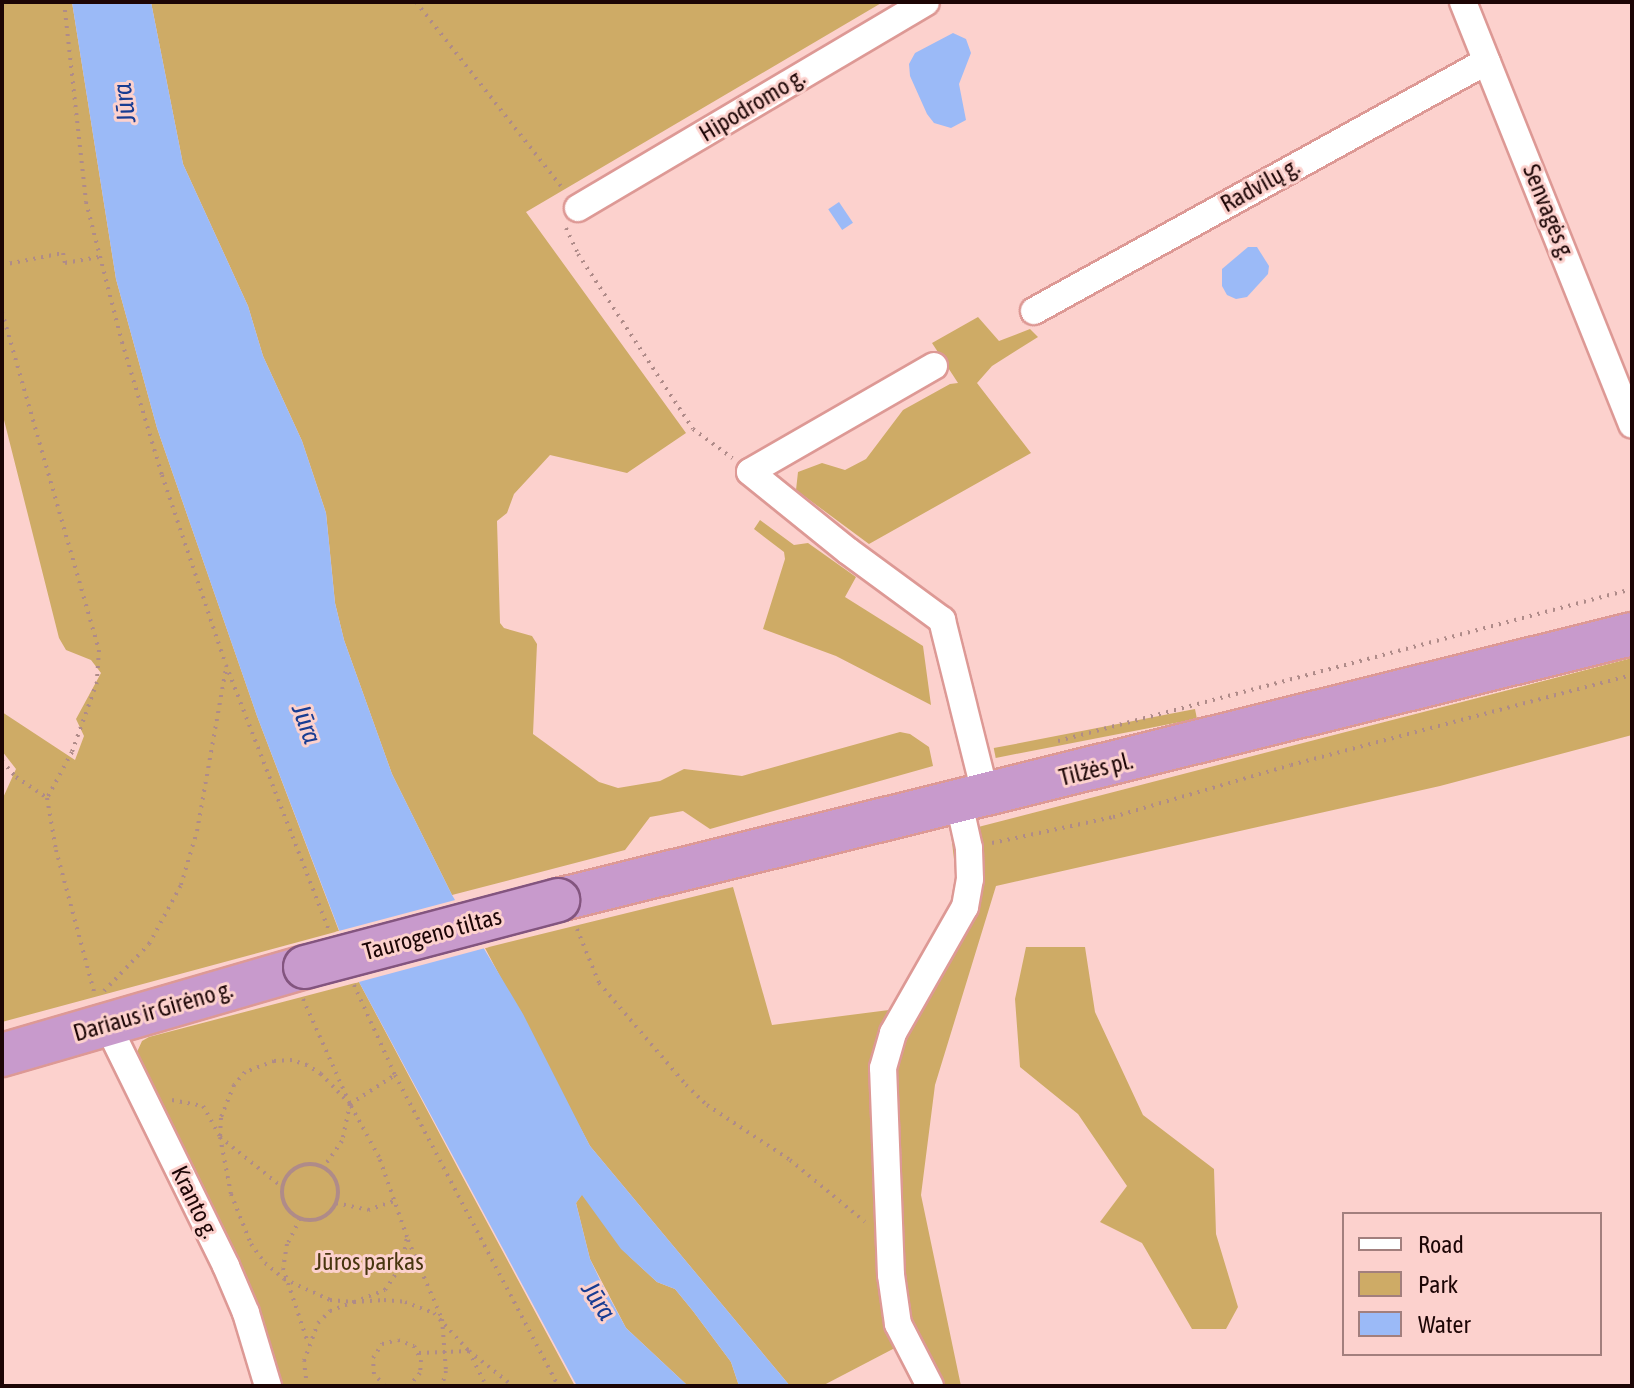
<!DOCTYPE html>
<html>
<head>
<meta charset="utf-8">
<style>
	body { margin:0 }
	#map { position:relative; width:1634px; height:1388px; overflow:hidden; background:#fcd1cd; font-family:"Asap Condensed",sans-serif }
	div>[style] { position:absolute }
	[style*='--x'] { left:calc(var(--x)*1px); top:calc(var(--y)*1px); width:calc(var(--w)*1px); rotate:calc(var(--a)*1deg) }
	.green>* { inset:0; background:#ceab66; transform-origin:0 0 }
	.water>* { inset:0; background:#9bbaf7; transform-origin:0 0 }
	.pier>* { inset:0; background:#fcd1cd }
	.path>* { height:4px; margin-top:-2px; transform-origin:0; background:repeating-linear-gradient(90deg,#af8b89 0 2px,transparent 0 8px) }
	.path>.ring { margin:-2px; padding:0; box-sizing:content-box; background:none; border:4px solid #af8b89; border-radius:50% }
	.roads { filter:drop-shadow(2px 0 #dd9995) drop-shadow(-2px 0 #dd9995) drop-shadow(0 2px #dd9995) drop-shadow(0 -2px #dd9995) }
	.minor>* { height:26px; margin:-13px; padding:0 13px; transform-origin:13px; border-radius:13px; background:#fff }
	.trunk>* { height:42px; margin:-21px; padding:0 21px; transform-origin:21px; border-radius:21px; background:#c89acc }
	.bridges { filter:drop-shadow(2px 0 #83557f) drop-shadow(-2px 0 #83557f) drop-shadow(0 2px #83557f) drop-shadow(0 -2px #83557f) }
	.trunk-bridge>* { height:42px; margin:-21px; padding:0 21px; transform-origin:21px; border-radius:21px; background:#c89acc }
	span { translate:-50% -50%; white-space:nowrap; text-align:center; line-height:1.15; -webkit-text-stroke:6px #fcd1cd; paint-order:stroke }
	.street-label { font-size:24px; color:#1c0505 }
	.park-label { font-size:24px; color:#48360f }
	.water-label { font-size:26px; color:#183c92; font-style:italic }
	.frame { position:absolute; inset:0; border:4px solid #1c0505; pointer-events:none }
	.legend { position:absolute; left:1342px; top:1212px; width:260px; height:144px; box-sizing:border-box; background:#fcd1cd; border:2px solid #a27f7d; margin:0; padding:10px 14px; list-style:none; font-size:24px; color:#1c0505 }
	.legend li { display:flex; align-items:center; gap:16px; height:40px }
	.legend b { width:40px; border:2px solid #a27f7d }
</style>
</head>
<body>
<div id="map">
	<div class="green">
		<div style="clip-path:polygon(2px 2px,72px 2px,116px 279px,157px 428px,257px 716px,339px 931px,2px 1022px,2px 800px,16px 769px,2px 751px,2px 712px,75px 760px,84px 736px,76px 719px,101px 673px,91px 660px,66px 650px,59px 638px,2px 412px)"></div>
		<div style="clip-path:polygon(151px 2px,883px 2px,526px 212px,686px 433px,627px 473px,550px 455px,514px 494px,507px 513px,497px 521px,500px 623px,504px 628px,532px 636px,537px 644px,533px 734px,599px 782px,618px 788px,660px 781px,684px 769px,742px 776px,900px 732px,910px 734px,929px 747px,933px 766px,710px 829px,683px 811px,650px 817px,625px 850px,452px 895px,392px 774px,344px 640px,335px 603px,326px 513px,302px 441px,263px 356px,248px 306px,183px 164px)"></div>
		<div style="clip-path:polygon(978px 317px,999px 341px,1030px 329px,1038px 337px,992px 366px,977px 383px,1031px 453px,869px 544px,796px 490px,798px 472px,822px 463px,845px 470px,866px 459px,903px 410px,950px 384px,958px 383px,932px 343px)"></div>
		<div style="clip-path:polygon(760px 520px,794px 545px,808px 543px,856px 577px,845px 597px,923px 646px,931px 705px,836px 656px,763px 629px,785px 559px,784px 552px,754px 529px)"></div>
		<div style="clip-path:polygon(1632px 658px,1632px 735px,1440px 786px,996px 886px,935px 1085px,921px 1195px,961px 1386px,942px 1386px,914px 1338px,822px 1386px,790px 1386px,590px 1146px,485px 948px,733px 887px,772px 1025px,889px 1010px,953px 911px,958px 893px,951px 834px)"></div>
		<div style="left:1195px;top:709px;width:10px;height:205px;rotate:79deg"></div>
		<div style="clip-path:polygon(1026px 947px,1085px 947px,1095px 1012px,1143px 1115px,1214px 1169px,1216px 1234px,1238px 1307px,1226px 1329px,1192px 1329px,1142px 1243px,1100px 1222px,1127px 1186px,1078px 1114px,1020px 1067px,1015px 999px)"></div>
		<div style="clip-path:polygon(359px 982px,460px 1172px,575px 1386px,279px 1386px,137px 1052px,142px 1041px,149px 1037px)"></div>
		<div style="clip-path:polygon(582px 1194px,630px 1257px,657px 1282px,675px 1289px,693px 1311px,731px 1362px,739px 1386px,688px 1386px,626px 1328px,590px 1259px,576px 1203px)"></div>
	</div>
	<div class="water">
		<div style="clip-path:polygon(72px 2px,151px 2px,183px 164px,248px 306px,263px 356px,302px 441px,326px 513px,335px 603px,344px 640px,392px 774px,452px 895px,523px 1014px,590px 1146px,790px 1386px,739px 1386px,731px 1362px,693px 1311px,675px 1289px,657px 1282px,621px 1249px,582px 1195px,576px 1203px,590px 1259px,602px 1284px,626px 1328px,688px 1386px,577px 1386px,359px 982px,257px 716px,157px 428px,116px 279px)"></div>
		<div style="clip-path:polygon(953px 33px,966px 39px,971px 53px,959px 84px,966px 120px,951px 128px,934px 123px,927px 114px,910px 76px,909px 64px,915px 53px)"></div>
		<div style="left:839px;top:202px;width:25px;height:13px;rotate:56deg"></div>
		<div style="clip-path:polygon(1248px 247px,1257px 247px,1269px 266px,1268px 274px,1247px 297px,1236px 299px,1227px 295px,1222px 286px,1222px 269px)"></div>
	</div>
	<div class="pier">
		<div style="clip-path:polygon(459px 899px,489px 947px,355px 983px,335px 932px)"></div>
	</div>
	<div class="path">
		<div style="--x:64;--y:2;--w:201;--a:83.7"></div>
		<div style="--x:86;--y:202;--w:145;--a:75.6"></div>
		<div style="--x:122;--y:342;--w:139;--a:73.3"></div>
		<div style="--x:162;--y:475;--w:200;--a:71.4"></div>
		<div style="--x:226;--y:665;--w:284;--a:68.8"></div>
		<div style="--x:416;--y:2;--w:239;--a:51.8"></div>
		<div style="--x:566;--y:228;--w:29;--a:65"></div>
		<div style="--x:578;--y:254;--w:209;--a:56.7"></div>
		<div style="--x:693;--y:429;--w:49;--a:36.6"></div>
		<div style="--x:2;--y:265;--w:62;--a:-11.1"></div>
		<div style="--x:63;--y:253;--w:10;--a:79"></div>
		<div style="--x:65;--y:263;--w:36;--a:-10"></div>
		<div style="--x:2;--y:312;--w:352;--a:74"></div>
		<div style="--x:99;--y:650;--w:32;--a:94"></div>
		<div style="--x:97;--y:682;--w:74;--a:109.7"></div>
		<div style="--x:72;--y:752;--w:52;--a:118.5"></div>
		<div style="--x:1058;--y:741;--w:594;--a:-14.83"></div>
		<div style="--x:2;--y:761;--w:21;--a:49"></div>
		<div style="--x:16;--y:777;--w:37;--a:34"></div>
		<div style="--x:47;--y:798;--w:53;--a:80.2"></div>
		<div style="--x:56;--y:850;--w:151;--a:75"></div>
		<div style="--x:992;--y:843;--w:124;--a:-12.1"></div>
		<div style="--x:1113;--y:817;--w:185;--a:-16.3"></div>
		<div style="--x:1291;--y:765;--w:353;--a:-14.8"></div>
		<div style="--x:577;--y:929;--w:58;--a:67.8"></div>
		<div style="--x:599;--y:983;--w:134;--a:49.5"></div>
		<div style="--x:686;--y:1085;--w:29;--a:44"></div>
		<div style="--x:707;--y:1105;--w:100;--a:33.5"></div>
		<div style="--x:790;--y:1160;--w:97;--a:39.6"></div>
		<div style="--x:354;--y:985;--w:99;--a:65.5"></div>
		<div style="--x:395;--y:1075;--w:351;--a:62.3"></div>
		<div style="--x:104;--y:991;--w:65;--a:-46.2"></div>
		<div style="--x:149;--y:944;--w:67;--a:-61.5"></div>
		<div style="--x:181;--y:885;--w:56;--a:-73.5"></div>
		<div style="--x:197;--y:831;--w:166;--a:-79.9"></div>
		<div style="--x:303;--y:999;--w:115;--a:65.9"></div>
		<div style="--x:350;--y:1104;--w:38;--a:102"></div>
		<div style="--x:342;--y:1141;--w:32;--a:125"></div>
		<div style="--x:172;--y:1100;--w:32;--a:11"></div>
		<div style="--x:203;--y:1106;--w:35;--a:61"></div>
		<div style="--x:220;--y:1137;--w:80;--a:38.9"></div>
		<div style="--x:350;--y:1104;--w:54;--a:-32.8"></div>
		<div class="ring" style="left:282px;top:1164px;width:52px;height:52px"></div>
		<div style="--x:336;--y:1203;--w:33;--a:12"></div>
		<div style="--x:368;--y:1210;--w:28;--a:-19"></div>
		<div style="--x:300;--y:1219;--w:28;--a:117"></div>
		<div style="--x:287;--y:1244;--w:24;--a:99"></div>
		<div style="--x:283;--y:1268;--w:79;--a:71.6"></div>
		<div style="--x:408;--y:1240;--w:86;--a:66.7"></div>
		<div style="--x:442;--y:1319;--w:52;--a:85.6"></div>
		<div style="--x:446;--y:1371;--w:16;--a:105"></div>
		<div style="--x:419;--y:1353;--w:50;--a:-2.3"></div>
		<div style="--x:469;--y:1351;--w:56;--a:38.5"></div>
		<div style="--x:307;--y:1386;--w:25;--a:-97"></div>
		<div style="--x:304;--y:1361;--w:40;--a:-69.8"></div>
		<div style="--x:318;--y:1323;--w:17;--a:-45"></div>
		<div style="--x:330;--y:1311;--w:26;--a:-21"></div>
		<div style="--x:354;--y:1302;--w:33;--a:-21"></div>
		<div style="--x:385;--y:1290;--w:30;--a:-56"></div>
		<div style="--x:402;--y:1265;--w:28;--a:-80"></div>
		<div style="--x:407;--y:1237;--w:85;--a:-109.3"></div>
		<div style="--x:379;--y:1157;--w:60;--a:-118.7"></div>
		<div style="--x:350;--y:1104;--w:42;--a:-134"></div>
		<div style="--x:321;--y:1074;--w:17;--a:-147"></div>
		<div style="--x:307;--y:1065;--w:16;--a:-162"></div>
		<div style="--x:292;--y:1060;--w:18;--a:177"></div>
		<div style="--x:274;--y:1061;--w:31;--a:159"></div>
		<div style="--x:245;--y:1072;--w:17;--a:130"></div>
		<div style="--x:234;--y:1085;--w:35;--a:112"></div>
		<div style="--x:221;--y:1118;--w:19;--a:93"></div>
		<div style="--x:220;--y:1137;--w:58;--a:79.1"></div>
		<div style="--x:231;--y:1194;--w:54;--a:68.2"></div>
		<div style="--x:251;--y:1244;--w:24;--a:54"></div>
		<div style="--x:265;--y:1263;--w:25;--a:40"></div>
		<div style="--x:284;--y:1279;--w:51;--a:24.5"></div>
		<div style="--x:330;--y:1300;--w:24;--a:5"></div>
		<div style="--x:354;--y:1302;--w:30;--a:-4"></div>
		<div style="--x:384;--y:1300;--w:21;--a:5"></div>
		<div style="--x:405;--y:1302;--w:31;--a:21"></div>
		<div style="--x:434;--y:1313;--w:52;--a:47.4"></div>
		<div style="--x:469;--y:1351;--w:39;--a:64"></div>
		<div style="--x:385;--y:1386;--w:16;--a:-133"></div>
		<div style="--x:374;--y:1374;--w:16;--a:-94"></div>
		<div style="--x:373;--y:1358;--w:17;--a:-57"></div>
		<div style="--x:382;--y:1344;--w:16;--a:-14"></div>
		<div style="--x:398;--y:1340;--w:17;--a:21"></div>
		<div style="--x:414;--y:1346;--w:16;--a:63"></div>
		<div style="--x:421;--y:1360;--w:13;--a:94"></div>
		<div style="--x:420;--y:1373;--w:17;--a:130"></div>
		<div style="--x:473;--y:1386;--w:12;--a:0"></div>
	</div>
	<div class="roads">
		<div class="minor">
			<div style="--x:1463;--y:2;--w:455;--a:68.2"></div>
			<div style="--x:578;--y:208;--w:404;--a:-30.6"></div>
			<div style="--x:1034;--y:311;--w:517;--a:-28.89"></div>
			<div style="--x:934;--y:366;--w:212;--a:150.1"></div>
			<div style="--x:750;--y:472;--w:126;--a:38.9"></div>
			<div style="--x:848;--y:551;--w:117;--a:36.3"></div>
			<div style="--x:942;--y:620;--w:181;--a:76"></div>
			<div style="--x:107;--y:1024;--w:270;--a:63.8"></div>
			<div style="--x:226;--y:1266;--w:51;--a:66.9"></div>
			<div style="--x:246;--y:1313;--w:76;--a:73.2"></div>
			<div style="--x:930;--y:1386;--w:70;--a:-117.3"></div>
			<div style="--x:898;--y:1324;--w:49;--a:-98.1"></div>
			<div style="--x:891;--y:1275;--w:207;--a:-92.2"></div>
			<div style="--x:883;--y:1068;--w:36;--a:-74"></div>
			<div style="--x:893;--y:1033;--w:145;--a:-60.3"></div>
			<div style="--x:965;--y:907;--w:28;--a:-80"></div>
			<div style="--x:970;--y:879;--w:31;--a:-92"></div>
			<div style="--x:969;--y:848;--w:46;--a:-102.5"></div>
		</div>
		<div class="trunk">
			<div style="--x:558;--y:900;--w:1106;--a:-13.91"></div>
			<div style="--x:2;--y:1055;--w:316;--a:-16.2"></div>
		</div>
	</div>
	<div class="bridges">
		<div class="trunk-bridge">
			<div style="--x:305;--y:967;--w:262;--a:-14.8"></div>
		</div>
	</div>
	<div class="street-label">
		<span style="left:752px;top:105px;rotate:-31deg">Hipodromo g.</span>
		<span style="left:1260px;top:185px;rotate:-29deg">Radvilų g.</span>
		<span style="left:1549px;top:212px;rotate:68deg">Senvagės g.</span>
		<span style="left:1096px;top:769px;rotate:-14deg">Tilžės pl.</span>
		<span style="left:432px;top:934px;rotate:-15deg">Taurogeno tiltas</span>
		<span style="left:153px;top:1011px;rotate:-16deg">Dariaus ir Girėno g.</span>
		<span style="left:195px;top:1202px;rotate:64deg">Kranto g.</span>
	</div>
	<div class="park-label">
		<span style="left:369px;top:1262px">Jūros parkas</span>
	</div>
	<div class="water-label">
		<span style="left:125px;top:103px;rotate:-97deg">Jūra</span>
		<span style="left:306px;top:724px;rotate:70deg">Jūra</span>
		<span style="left:598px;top:1301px;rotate:57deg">Jūra</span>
	</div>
	<div class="frame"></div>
	<ul class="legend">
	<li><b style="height:10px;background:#fff"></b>Road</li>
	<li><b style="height:22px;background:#ceab66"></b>Park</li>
	<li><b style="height:22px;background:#9bbaf7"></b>Water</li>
	</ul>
</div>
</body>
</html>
